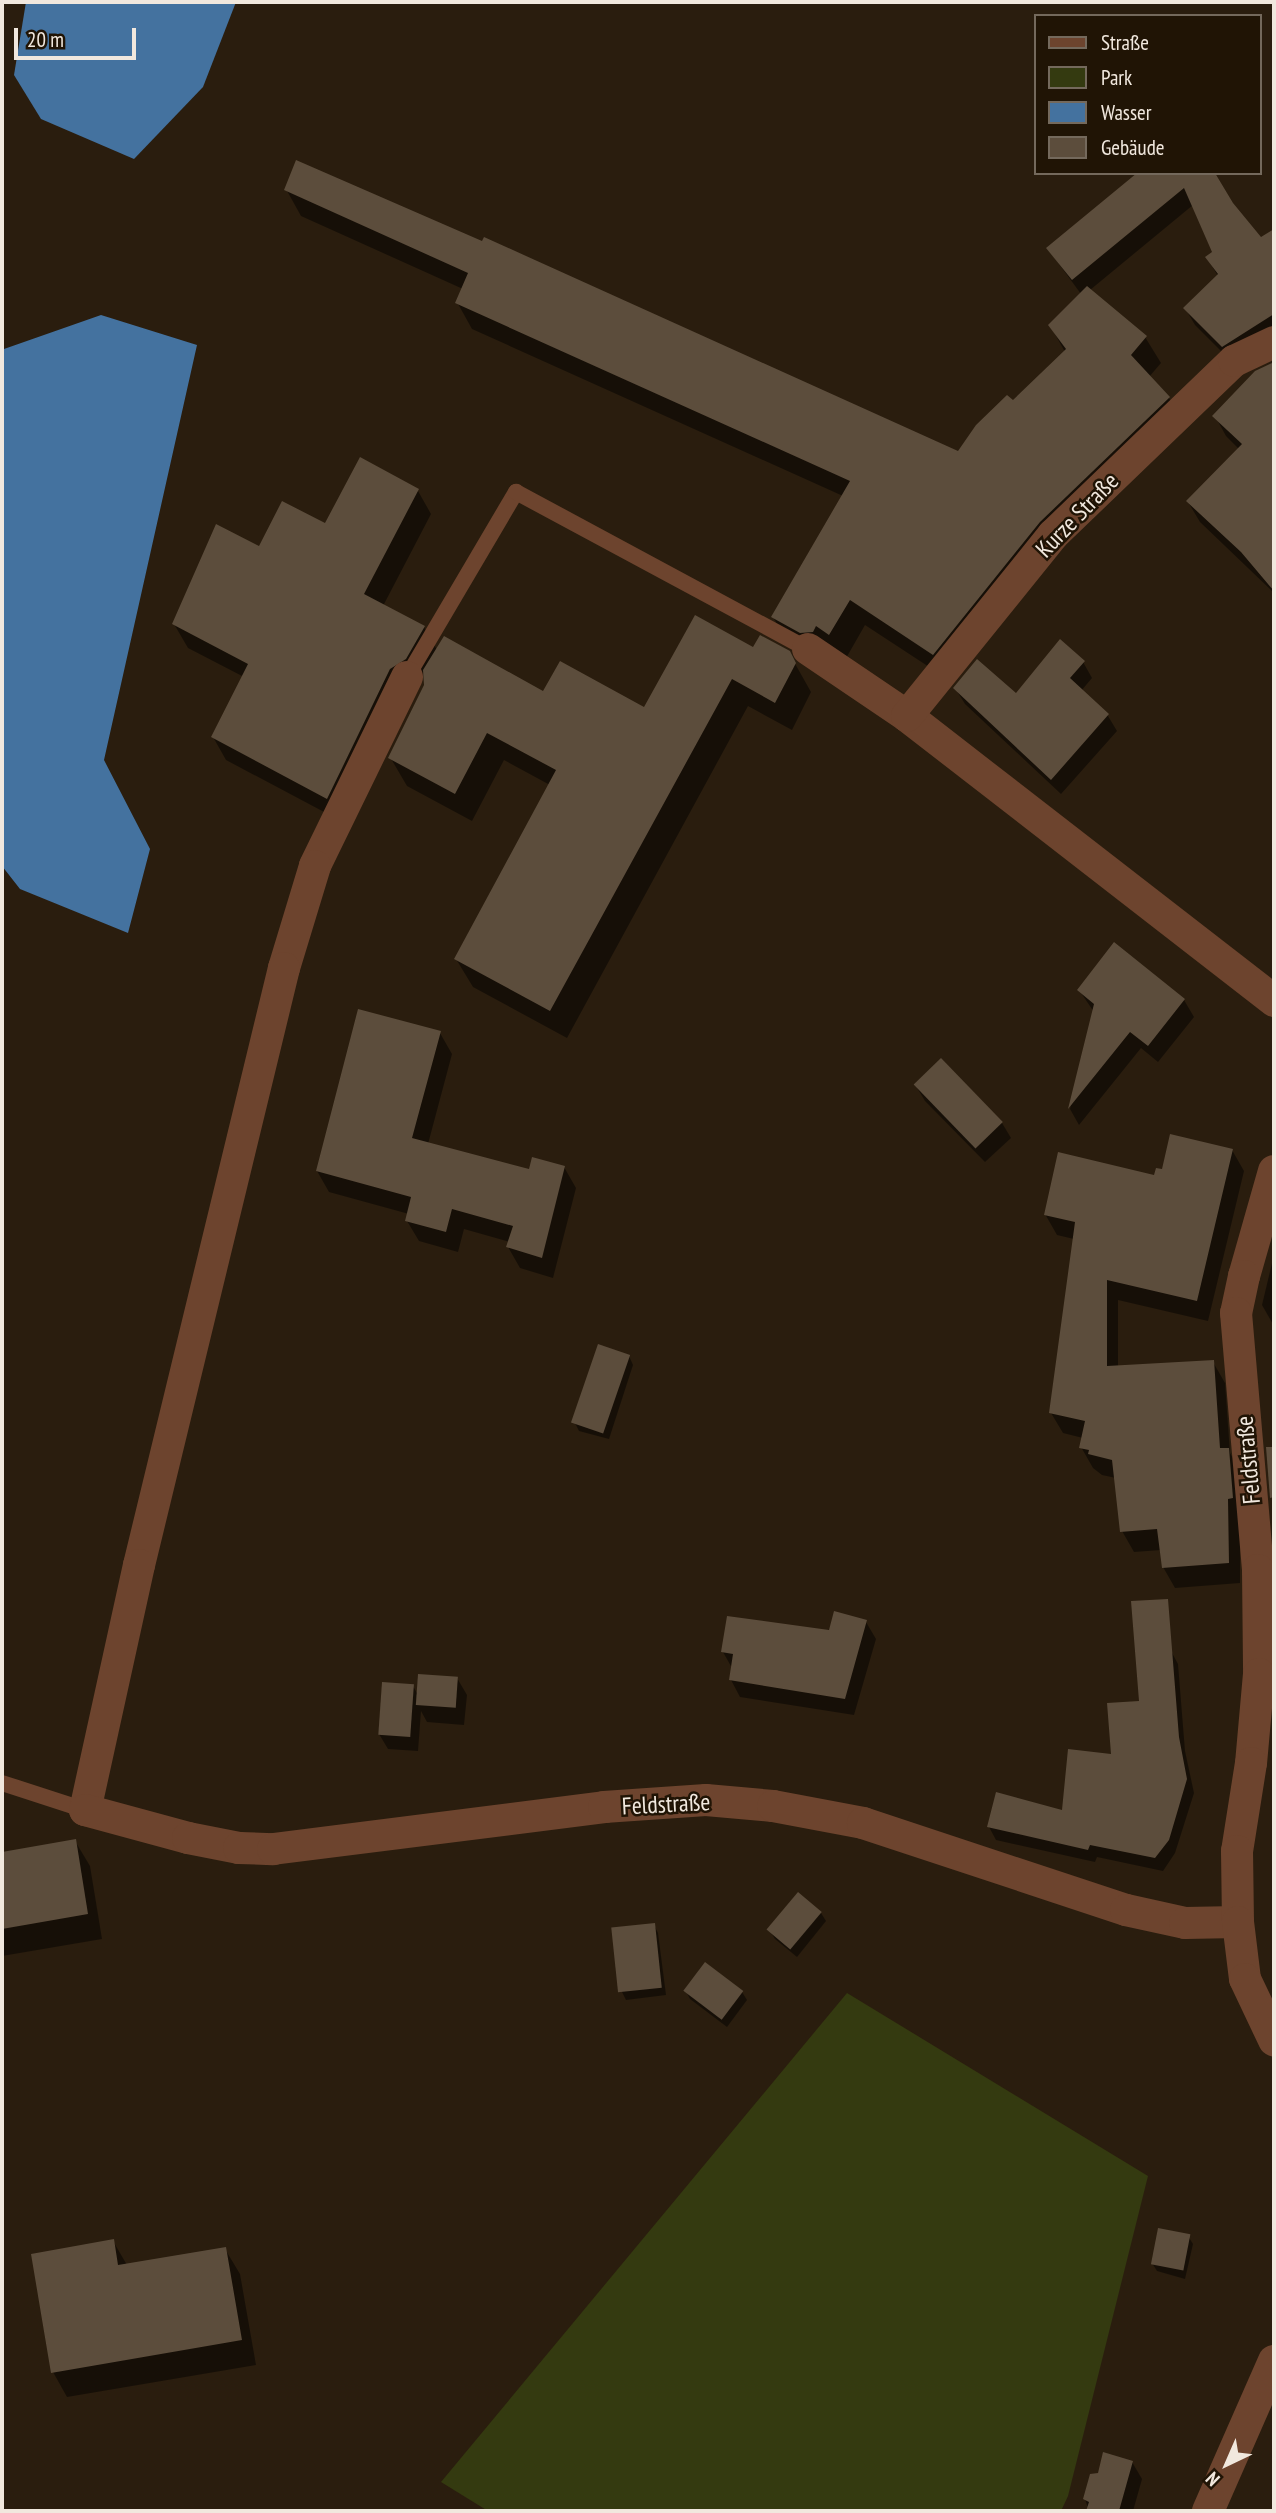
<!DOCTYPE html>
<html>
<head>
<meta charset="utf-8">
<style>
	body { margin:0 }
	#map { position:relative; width:1276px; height:2513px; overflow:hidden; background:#2a1d0e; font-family:"PT Sans Narrow",sans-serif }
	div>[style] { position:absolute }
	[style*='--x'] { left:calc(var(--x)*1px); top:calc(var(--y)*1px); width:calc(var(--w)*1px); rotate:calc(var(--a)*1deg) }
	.green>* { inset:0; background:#343a10 }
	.water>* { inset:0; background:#44729f }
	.shadow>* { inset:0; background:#0007 }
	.building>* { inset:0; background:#5c4d3c; transform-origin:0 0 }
	.lane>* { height:16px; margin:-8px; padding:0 8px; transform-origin:8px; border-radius:8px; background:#6d442e }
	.street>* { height:32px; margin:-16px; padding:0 16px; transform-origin:16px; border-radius:16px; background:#6d442e }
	span { translate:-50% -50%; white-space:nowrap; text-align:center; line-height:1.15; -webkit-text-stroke:5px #201405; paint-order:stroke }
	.street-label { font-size:24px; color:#f1e8de }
	.frame { position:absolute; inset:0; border:4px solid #f1e8de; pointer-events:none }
	.legend { position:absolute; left:1034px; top:14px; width:228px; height:161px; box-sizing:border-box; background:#201405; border:2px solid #74695c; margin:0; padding:9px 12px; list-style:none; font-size:21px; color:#f1e8de }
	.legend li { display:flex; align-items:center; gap:14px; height:35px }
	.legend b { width:35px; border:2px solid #74695c }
	.north { position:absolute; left:1192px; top:2429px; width:70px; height:70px; -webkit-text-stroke:5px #201405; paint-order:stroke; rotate:224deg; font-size:19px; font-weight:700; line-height:28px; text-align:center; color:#f1e8de }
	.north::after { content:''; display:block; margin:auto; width:24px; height:32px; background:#f1e8de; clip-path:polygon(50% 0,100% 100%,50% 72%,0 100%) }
	.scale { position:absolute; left:14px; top:28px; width:122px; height:32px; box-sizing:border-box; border:4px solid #f1e8de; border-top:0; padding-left:9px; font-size:21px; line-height:24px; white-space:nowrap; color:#f1e8de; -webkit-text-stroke:5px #201405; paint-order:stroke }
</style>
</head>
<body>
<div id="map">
	<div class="green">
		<div style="clip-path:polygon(847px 1993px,1148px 2176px,1068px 2496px,1061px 2511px,488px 2511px,441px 2482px)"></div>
	</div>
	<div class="water">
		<div style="clip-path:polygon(26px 2px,236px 2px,203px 87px,134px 159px,41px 119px,14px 75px)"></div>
		<div style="clip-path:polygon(101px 315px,197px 345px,104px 760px,150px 849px,128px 933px,20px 889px,2px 866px,4px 349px)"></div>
	</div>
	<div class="shadow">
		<div style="clip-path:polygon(1179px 173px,1232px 204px,1260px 239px,1274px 231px,1274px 336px,1233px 363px,1195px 325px,1185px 308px,1218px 276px,1207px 258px,1215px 252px,1193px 205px,1090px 290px,1145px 337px,1161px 363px,1149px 377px,1169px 398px,1184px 424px,1055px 548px,949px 680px,865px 625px,845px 660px,788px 643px,773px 617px,843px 496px,472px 329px,457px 302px,463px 289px,301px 216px,286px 189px,959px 453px,1065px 352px,1050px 325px,1081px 294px,1048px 249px)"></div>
		<div style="clip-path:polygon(1270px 366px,1274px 370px,1274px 593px,1200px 522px,1188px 502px,1239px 449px,1226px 436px,1215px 416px)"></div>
		<div style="clip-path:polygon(418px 491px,431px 514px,383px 606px,424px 627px,437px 650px,544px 693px,645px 709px,754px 649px,789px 653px,811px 692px,792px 730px,748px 706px,567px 1038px,473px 987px,456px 959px,550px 785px,504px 760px,472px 821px,407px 786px,390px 757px,425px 685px,425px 671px,341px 821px,226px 760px,213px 737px,244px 677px,188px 648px,174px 624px,260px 549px)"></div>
		<div style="clip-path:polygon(1083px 662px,1092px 678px,1081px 691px,1108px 716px,1117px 731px,1061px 794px,965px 704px,955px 688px,1016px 695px)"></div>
		<div style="clip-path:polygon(1079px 990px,1184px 1000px,1194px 1017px,1158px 1062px,1141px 1048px,1079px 1125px,1070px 1109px,1094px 1012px)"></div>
		<div style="clip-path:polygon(440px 1033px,452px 1054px,428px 1144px,531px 1172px,564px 1167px,576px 1188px,553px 1278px,520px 1268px,508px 1247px,510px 1242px,464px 1229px,458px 1252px,419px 1241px,407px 1221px,409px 1214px,329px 1192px,317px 1171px)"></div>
		<div style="clip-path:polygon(916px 1086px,1002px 1123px,1011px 1138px,985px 1162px,925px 1101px)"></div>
		<div style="clip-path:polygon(1232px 1150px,1244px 1171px,1208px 1321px,1118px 1300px,1118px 1367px,1213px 1362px,1225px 1383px,1230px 1453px,1240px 1471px,1240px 1583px,1175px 1588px,1163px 1567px,1161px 1550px,1134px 1552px,1122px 1531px,1116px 1478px,1102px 1475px,1093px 1468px,1081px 1447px,1083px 1438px,1063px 1433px,1051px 1413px,1074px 1239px,1057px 1235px,1045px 1214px,1156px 1178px,1163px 1171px)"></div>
		<div style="clip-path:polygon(1273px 1259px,1274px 1260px,1274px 1326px,1262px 1305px)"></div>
		<div style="clip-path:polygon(629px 1356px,633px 1365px,609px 1439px,579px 1431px,575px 1423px)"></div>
		<div style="clip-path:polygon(866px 1622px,876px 1639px,854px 1715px,740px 1697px,731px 1680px,732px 1668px,723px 1652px)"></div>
		<div style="clip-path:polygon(1171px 1651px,1178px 1664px,1185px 1751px,1194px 1793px,1175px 1853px,1163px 1871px,1097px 1857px,1095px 1862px,996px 1840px,989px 1827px,1063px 1812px,1113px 1757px)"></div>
		<div style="clip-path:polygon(457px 1678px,467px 1695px,464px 1725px,427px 1722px,421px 1711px,418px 1751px,388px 1749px,379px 1734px,413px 1686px,418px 1695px)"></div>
		<div style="clip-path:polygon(75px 1841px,90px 1866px,102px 1939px,2px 1956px,2px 1854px)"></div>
		<div style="clip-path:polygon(821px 1913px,826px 1921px,797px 1957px,775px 1939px,770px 1931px)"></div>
		<div style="clip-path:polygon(654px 1925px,658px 1933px,666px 1995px,626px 2000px,622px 1992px)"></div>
		<div style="clip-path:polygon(686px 1991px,742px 1992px,747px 2000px,727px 2027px,690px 1999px)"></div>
		<div style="clip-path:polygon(1188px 2236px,1193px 2244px,1185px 2279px,1157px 2271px,1152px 2263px)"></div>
		<div style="clip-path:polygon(113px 2241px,127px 2265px,225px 2249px,240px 2274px,256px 2365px,67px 2397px,53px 2372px)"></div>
		<div style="clip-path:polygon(1132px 2462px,1142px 2479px,1133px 2511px,1089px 2511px,1085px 2499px)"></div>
	</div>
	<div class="building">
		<div style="clip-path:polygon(296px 160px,482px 241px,484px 237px,958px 451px,976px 425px,1007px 395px,1013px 400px,1066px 349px,1048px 325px,1087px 286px,1147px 336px,1131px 355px,1170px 397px,1040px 522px,933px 655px,850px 600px,829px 635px,816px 626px,813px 632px,800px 633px,771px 617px,850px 481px,455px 303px,468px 273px,284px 190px)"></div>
		<div style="clip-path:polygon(1137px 173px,1215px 173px,1233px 203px,1261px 237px,1274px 229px,1274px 314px,1222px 347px,1183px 308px,1218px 274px,1205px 257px,1212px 252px,1184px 188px,1072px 280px,1046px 248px)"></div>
		<div style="clip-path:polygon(1274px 362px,1274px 591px,1241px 552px,1186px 501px,1242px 444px,1212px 416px,1255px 371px)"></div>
		<div style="clip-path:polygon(360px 457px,419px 489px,364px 594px,425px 626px,406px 659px,390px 669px,327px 799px,211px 737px,248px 664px,172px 624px,216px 524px,259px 546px,282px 501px,325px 523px)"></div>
		<div style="clip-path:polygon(695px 615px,753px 647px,760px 635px,790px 651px,796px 663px,775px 703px,732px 679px,550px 1011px,454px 959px,556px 770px,487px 733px,455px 794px,388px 758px,424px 685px,423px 670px,444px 636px,543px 691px,560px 661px,644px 707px)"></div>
		<div style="clip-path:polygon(1060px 639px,1085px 661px,1070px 678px,1109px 714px,1051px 780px,953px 688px,977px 659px,1016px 693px)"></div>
		<div style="clip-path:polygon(1114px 942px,1185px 999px,1148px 1046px,1130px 1032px,1068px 1109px,1094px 1004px,1077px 990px)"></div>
		<div style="clip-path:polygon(358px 1009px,441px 1031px,412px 1138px,529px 1169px,532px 1157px,565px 1166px,542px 1258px,506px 1247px,513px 1226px,452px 1209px,446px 1232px,405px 1221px,411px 1197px,316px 1171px)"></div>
		<div style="left:941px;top:1058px;width:89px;height:38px;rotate:46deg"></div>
		<div style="clip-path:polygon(1170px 1134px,1233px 1149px,1197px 1301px,1107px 1280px,1107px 1366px,1214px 1360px,1220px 1448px,1229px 1448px,1233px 1498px,1228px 1499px,1229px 1563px,1162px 1568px,1157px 1529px,1120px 1532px,1112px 1460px,1088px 1454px,1089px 1450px,1079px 1448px,1085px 1421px,1049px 1413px,1075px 1222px,1044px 1215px,1058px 1152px,1154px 1175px,1156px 1168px,1162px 1169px)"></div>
		<div style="left:598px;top:1344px;width:34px;height:83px;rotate:19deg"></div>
		<div style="clip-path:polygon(1266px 1447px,1274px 1447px,1274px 1497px,1270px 1498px)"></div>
		<div style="clip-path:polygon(1168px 1599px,1179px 1737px,1187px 1779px,1169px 1840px,1155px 1858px,1090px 1845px,1088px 1850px,987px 1827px,996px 1792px,1062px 1810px,1068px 1749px,1111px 1754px,1107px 1703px,1139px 1701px,1131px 1601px)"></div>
		<div style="clip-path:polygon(834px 1611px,867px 1620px,845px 1699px,729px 1680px,733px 1654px,721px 1652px,727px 1616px,829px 1630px)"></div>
		<div style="left:418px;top:1674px;width:40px;height:31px;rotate:4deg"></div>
		<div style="left:382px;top:1682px;width:32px;height:53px;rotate:4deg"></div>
		<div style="clip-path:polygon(76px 1839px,88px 1914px,2px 1929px,2px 1852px)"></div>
		<div style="left:798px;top:1892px;width:31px;height:49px;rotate:40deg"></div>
		<div style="left:655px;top:1923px;width:65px;height:44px;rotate:84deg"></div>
		<div style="left:705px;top:1962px;width:48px;height:36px;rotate:37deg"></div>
		<div style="left:1158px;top:2228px;width:33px;height:37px;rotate:11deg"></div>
		<div style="clip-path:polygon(114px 2239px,118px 2265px,226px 2247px,242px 2340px,51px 2373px,31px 2254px)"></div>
		<div style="clip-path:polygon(1103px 2452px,1133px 2461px,1119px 2511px,1086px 2511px,1089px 2502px,1083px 2499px,1090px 2474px,1098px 2473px)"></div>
	</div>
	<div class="lane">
		<div style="--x:407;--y:677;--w:215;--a:-59.5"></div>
		<div style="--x:516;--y:492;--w:332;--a:28.3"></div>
		<div style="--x:2;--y:1783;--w:87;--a:18"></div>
	</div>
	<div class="street">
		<div style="--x:808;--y:649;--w:120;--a:34.1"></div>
		<div style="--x:907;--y:716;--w:465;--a:37.8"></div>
		<div style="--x:407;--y:677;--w:210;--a:116"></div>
		<div style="--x:315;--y:866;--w:107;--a:106.9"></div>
		<div style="--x:284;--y:968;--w:614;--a:103.65"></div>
		<div style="--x:139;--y:1565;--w:251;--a:102.4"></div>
		<div style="--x:85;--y:1810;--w:107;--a:15.2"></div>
		<div style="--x:188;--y:1838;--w:52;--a:11.1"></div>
		<div style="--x:239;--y:1848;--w:34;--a:2"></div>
		<div style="--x:273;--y:1849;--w:334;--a:-7.2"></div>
		<div style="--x:604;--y:1807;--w:102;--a:-3.9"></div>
		<div style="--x:706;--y:1800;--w:67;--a:5.1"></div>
		<div style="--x:773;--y:1806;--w:92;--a:10.7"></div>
		<div style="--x:863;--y:1823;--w:277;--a:18.3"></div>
		<div style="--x:1126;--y:1910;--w:60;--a:12.4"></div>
		<div style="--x:1185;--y:1923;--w:53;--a:-1.1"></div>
		<div style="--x:907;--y:716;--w:233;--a:-51.1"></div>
		<div style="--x:1053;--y:535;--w:251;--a:-43.9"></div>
		<div style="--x:1234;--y:361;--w:44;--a:-25.4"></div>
		<div style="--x:1274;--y:1171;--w:109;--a:105.9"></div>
		<div style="--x:1244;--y:1276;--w:38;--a:102"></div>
		<div style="--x:1236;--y:1313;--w:258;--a:85.1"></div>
		<div style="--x:1258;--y:1570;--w:104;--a:89.4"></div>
		<div style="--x:1259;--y:1674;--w:89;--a:95.1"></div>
		<div style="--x:1251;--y:1763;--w:89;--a:99"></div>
		<div style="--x:1237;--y:1851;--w:71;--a:89.2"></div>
		<div style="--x:1238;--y:1922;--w:57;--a:83"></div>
		<div style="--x:1245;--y:1979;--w:68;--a:64.6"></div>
		<div style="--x:1208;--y:2511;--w:164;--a:-66.3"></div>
	</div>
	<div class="street-label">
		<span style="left:1077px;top:515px;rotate:-46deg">Kurze Straße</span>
		<span style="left:1248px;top:1460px;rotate:-95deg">Feldstraße</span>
		<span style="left:666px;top:1804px;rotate:-3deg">Feldstraße</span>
	</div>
	<div class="frame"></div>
	<ul class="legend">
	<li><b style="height:9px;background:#6d442e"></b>Straße</li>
	<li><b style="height:19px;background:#343a10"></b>Park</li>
	<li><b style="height:19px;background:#44729f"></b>Wasser</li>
	<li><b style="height:19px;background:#5c4d3c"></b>Gebäude</li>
	</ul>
	<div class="north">N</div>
	<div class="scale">20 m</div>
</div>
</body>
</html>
